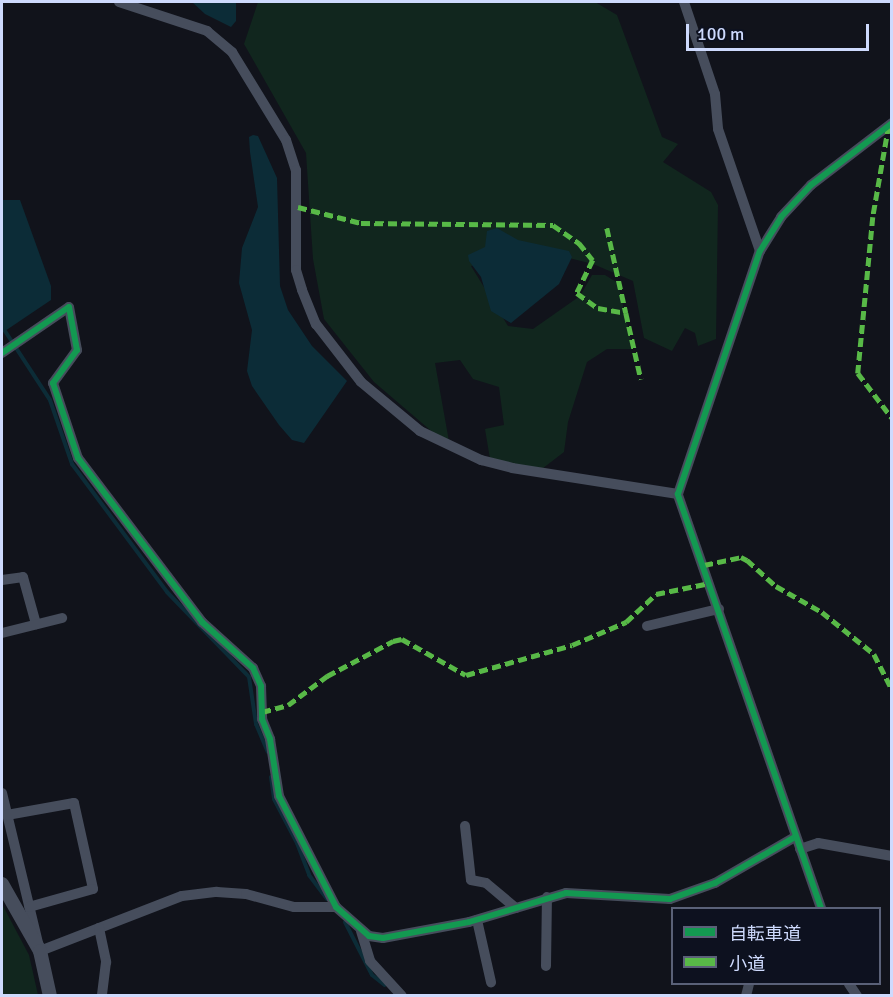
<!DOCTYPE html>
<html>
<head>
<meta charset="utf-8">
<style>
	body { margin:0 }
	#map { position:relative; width:893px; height:997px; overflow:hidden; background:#11131b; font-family:Signika,"Noto Sans JP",sans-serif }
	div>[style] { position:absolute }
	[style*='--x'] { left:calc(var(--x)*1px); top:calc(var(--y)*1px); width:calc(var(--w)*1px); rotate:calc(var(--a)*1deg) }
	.green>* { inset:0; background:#11261e }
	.water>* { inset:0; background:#0c2c37 }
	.stream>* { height:4px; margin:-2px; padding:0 2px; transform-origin:2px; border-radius:2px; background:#0c2c37 }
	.minor>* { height:10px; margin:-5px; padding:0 5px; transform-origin:5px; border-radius:5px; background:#464d5c }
	.tertiary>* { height:14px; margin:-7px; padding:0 7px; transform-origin:7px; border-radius:7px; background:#464d5c }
	.quiet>* { height:4.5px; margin-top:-2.25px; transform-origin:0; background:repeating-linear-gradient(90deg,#58b947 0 9px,transparent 0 13.5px) }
	.cycleway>* { height:6px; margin:-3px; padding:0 3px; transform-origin:3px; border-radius:3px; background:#139951 }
	span { translate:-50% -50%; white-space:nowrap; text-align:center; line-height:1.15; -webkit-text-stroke:6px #0d111f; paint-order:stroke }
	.frame { position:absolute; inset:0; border:3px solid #cedafd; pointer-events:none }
	.legend { position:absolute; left:671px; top:907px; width:210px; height:78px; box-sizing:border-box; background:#0d111f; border:2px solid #5a6178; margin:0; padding:8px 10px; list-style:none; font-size:18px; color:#cedafd }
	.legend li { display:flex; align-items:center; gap:12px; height:30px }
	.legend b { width:30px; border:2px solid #5a6178 }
	.scale { position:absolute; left:686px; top:24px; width:183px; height:27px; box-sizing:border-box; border:3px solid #cedafd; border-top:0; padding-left:8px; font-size:18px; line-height:21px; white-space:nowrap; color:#cedafd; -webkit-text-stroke:4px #0d111f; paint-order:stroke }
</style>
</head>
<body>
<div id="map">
	<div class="green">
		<div style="clip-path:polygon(258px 2px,595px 2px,617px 15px,662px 137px,678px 144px,663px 162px,711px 192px,718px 205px,716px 339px,698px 346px,695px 333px,685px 328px,672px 351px,644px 338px,633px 281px,593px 264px,521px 246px,494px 261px,471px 266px,508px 326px,533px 329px,580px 296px,592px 275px,605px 275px,618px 283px,633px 349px,607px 349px,587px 362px,568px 422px,564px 452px,538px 472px,490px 459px,485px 429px,504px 425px,499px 387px,473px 379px,460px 360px,435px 363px,450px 447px,374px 382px,324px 319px,313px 259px,306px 153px,244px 44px)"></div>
		<div style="clip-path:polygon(2px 904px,29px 955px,38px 995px,2px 995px)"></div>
	</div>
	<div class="water">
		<div style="clip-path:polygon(192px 2px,236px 2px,236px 21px,231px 27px,205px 14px)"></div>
		<div style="clip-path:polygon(253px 135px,258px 136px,277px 178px,280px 286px,288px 310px,312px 346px,347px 381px,304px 443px,292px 440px,279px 425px,252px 386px,247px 371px,252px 330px,239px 283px,242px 248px,258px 207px,250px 152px,249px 137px)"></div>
		<div style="clip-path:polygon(2px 200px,20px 200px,51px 286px,51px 300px,2px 333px)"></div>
		<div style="clip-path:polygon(497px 228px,518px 240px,569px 251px,572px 257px,559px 284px,511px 323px,491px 311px,481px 277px,469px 261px,468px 255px,485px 247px,487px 231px)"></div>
	</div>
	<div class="stream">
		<div style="--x:5;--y:331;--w:82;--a:56.9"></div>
		<div style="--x:50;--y:400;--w:68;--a:71"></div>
		<div style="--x:72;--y:464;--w:159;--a:53.4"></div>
		<div style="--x:167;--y:592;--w:118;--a:46"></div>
		<div style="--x:249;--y:677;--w:48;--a:81.5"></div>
		<div style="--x:256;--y:724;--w:30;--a:67"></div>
		<div style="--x:271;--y:777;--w:22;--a:82"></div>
		<div style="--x:274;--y:799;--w:50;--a:62.4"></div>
		<div style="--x:297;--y:843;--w:34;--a:69"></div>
		<div style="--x:309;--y:875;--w:30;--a:53"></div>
		<div style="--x:345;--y:922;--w:59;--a:63"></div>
		<div style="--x:372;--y:975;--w:16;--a:38"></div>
	</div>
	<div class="minor">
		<div style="--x:119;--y:2;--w:93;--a:18.2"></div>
		<div style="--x:207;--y:31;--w:33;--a:40"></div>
		<div style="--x:232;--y:52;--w:103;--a:58.5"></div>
		<div style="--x:286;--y:140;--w:32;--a:72"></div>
		<div style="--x:296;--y:170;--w:100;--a:90"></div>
		<div style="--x:296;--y:270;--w:21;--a:73"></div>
		<div style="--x:302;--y:290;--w:37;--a:68"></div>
		<div style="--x:316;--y:324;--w:73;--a:52.2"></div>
		<div style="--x:361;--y:382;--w:77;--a:39.7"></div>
		<div style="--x:420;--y:431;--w:68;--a:25.4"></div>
		<div style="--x:481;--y:460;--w:32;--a:14"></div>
		<div style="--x:512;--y:468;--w:168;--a:8.9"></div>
		<div style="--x:684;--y:2;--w:97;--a:71.4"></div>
		<div style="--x:715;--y:94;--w:35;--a:85"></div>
		<div style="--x:718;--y:129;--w:129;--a:71"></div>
		<div style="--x:2;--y:353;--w:81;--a:-34.5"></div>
		<div style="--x:69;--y:307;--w:44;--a:79.5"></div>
		<div style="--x:77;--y:350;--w:41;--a:126"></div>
		<div style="--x:53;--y:383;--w:79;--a:71.6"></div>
		<div style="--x:78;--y:458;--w:206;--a:52.9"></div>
		<div style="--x:202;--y:622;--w:69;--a:42"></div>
		<div style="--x:253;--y:668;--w:20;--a:66"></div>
		<div style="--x:261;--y:686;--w:33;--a:88"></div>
		<div style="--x:262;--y:719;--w:22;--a:68"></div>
		<div style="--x:270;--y:739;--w:58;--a:81"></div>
		<div style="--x:279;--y:796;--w:125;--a:62.8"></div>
		<div style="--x:336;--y:907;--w:44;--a:41.3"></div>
		<div style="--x:369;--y:936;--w:14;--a:8"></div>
		<div style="--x:383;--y:938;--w:87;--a:-10.5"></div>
		<div style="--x:469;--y:922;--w:101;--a:-16.6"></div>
		<div style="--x:566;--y:893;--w:104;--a:3.3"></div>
		<div style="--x:670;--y:899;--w:48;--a:-19.6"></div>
		<div style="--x:715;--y:883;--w:92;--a:-29.9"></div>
		<div style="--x:2;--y:580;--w:21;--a:-8"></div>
		<div style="--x:23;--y:577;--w:49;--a:74.5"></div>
		<div style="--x:647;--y:626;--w:74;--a:-13.3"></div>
		<div style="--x:2;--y:633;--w:62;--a:-14"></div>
		<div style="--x:2;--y:793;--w:163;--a:76.5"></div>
		<div style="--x:40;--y:951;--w:152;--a:-21.2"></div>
		<div style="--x:182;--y:896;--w:35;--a:-7"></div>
		<div style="--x:217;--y:892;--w:29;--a:4"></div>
		<div style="--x:246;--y:894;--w:50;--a:15.2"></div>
		<div style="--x:294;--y:907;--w:42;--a:0"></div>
		<div style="--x:7;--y:815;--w:68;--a:-10.2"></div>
		<div style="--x:74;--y:803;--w:88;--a:77.5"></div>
		<div style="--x:93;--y:889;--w:66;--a:164.3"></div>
		<div style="--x:465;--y:826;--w:54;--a:83.7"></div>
		<div style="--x:471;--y:880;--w:15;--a:11"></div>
		<div style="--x:486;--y:883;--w:39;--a:40"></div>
		<div style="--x:800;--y:849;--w:19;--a:-18"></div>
		<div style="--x:818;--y:843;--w:75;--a:10"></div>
		<div style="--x:821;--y:908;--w:438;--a:-109.1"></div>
		<div style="--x:678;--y:494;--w:256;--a:-71.4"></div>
		<div style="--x:760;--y:251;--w:40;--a:-58"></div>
		<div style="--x:781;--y:217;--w:44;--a:-46.8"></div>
		<div style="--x:811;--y:185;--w:102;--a:-37.4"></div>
		<div style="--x:477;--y:920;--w:64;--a:77.3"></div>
		<div style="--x:99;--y:928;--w:35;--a:78"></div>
		<div style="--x:106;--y:962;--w:34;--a:97"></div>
		<div style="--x:361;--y:931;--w:31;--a:73"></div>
		<div style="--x:370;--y:961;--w:47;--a:47.6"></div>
		<div style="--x:546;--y:966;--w:69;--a:-89.2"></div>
		<div style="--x:849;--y:984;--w:14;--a:56"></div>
		<div style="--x:746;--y:996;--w:12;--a:-76"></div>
	</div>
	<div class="tertiary">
		<div style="--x:2;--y:884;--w:77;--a:60.4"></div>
		<div style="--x:40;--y:951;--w:46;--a:77.5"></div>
	</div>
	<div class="quiet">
		<div style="--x:889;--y:125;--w:93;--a:99.9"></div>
		<div style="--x:873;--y:217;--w:157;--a:95.5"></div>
		<div style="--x:858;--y:373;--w:56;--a:52.9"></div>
		<div style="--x:298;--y:207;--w:65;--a:14.3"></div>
		<div style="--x:361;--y:223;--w:192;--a:0.6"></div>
		<div style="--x:553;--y:225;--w:32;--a:35"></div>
		<div style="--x:579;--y:243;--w:22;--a:51"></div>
		<div style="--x:593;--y:260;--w:37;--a:116"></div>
		<div style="--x:577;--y:293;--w:26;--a:36"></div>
		<div style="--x:598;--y:308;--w:28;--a:10"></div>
		<div style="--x:626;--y:313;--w:68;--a:77.2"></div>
		<div style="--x:607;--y:228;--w:87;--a:77.4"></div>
		<div style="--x:704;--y:565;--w:38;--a:-12"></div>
		<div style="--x:741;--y:557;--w:7;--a:27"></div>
		<div style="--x:747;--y:560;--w:39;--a:42"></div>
		<div style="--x:776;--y:586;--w:53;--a:29.5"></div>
		<div style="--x:822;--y:612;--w:67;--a:38.9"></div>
		<div style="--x:874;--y:654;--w:39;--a:63"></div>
		<div style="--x:262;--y:712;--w:27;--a:-15"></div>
		<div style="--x:288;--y:705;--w:49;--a:-36.6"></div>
		<div style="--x:327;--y:676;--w:75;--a:-27.9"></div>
		<div style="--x:393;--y:641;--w:9;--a:-13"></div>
		<div style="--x:402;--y:639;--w:73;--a:29.4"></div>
		<div style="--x:466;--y:675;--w:110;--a:-15.8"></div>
		<div style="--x:572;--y:645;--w:59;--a:-23.1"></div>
		<div style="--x:626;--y:622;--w:41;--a:-43"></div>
		<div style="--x:656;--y:594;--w:55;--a:-11.5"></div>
	</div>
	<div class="cycleway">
		<div style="--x:2;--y:353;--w:81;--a:-34.5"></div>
		<div style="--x:69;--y:307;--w:44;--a:79.5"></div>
		<div style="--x:77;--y:350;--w:41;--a:126"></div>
		<div style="--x:53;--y:383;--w:79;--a:71.6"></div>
		<div style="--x:78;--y:458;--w:206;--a:52.9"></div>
		<div style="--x:202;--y:622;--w:69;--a:42"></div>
		<div style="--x:253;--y:668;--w:20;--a:66"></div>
		<div style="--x:261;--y:686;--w:33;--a:88"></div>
		<div style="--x:262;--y:719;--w:22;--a:68"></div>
		<div style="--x:270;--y:739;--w:58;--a:81"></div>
		<div style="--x:279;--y:796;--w:125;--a:62.8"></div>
		<div style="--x:336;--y:907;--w:44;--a:41.3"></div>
		<div style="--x:369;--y:936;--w:14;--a:8"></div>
		<div style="--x:383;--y:938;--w:87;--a:-10.5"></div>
		<div style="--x:469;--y:922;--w:101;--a:-16.6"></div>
		<div style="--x:566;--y:893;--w:104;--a:3.3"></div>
		<div style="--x:670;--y:899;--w:48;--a:-19.6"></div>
		<div style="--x:715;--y:883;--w:92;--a:-29.9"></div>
		<div style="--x:821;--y:908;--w:438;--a:-109.1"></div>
		<div style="--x:678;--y:494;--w:256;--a:-71.4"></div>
		<div style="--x:760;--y:251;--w:40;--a:-58"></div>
		<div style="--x:781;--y:217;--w:44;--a:-46.8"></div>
		<div style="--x:811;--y:185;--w:102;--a:-37.4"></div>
	</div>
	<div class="frame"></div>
	<ul class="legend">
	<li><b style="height:8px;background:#139951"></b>自転車道</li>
	<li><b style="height:8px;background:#58b947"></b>小道</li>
	</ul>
	<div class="scale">100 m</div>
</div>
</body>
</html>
